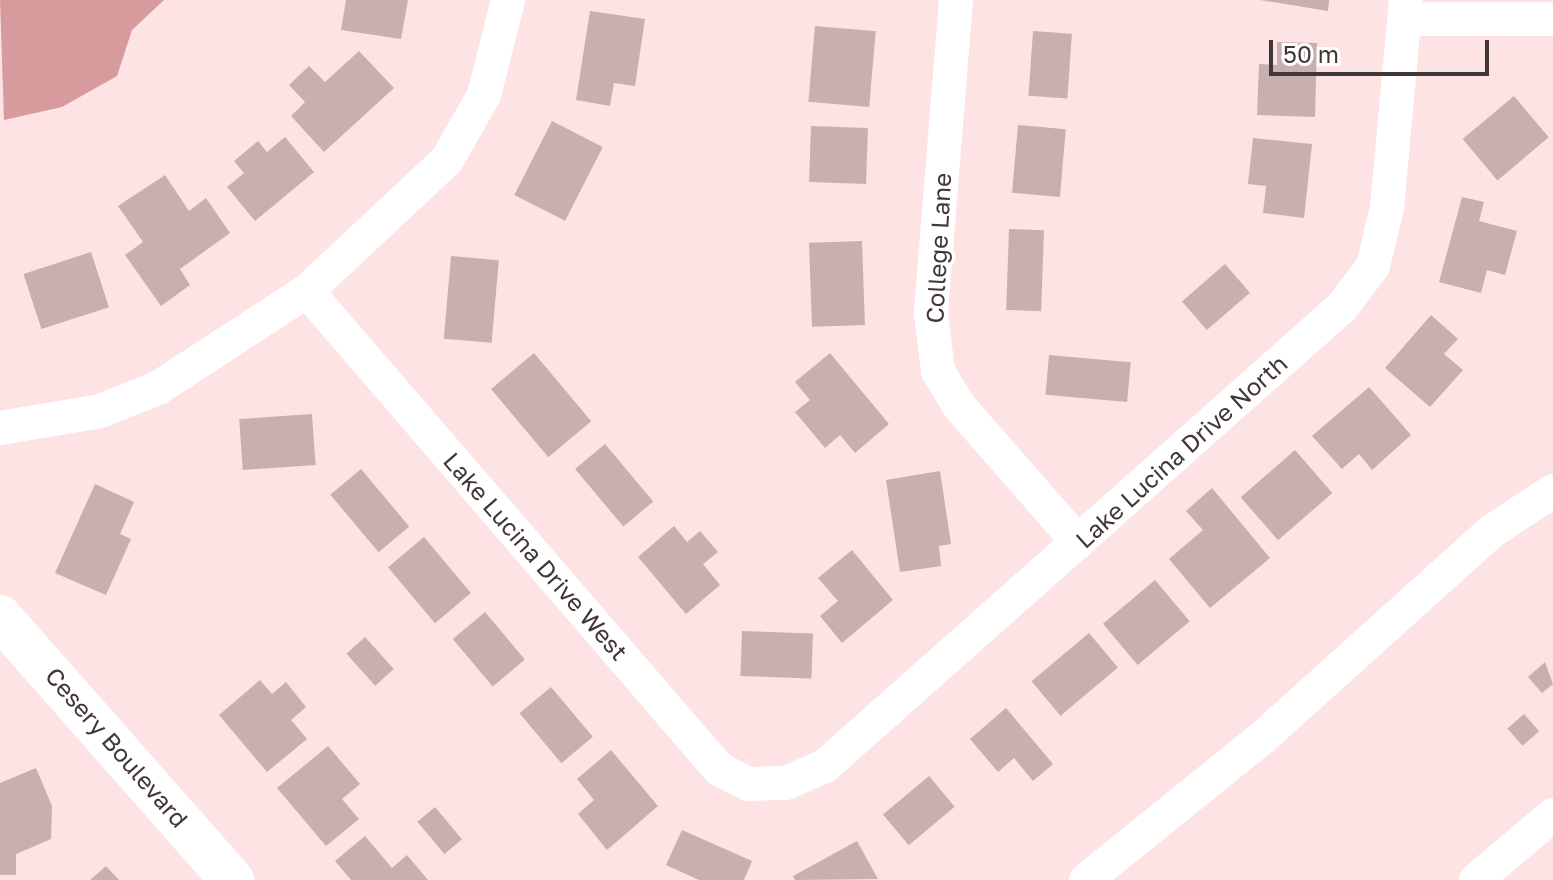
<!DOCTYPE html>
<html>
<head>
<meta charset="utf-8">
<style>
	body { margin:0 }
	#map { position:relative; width:1553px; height:880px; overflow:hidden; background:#fde3e3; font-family:"Golos Text",sans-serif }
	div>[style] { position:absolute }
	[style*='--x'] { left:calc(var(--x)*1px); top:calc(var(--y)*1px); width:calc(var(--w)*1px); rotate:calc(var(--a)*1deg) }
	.water>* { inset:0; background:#d89b9d }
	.building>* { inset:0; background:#c8b0b0; transform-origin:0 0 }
	.minor>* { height:34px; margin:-17px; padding:0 17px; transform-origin:17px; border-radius:17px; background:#fff }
	.secondary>* { height:44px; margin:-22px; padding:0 22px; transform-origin:22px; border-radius:22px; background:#fff }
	span { translate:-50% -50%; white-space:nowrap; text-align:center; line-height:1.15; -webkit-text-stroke:7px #fff; paint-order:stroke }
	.street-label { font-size:24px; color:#413737 }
	.scale { position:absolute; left:1269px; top:40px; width:220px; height:36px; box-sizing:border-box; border:4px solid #413737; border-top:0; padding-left:10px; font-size:24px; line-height:28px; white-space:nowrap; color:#413737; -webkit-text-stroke:6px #fff; paint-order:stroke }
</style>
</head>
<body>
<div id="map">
	<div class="water">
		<div style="clip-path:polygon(0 0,164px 0,132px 30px,117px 76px,62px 107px,4px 120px)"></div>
	</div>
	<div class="building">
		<div style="clip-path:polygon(346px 0,408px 0,401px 39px,341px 30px)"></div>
		<div style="clip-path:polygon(1260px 0,1329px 0,1328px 11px)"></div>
		<div style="clip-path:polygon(590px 11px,645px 19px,635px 86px,614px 83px,610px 106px,576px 100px)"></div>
		<div style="left:815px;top:26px;width:61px;height:76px;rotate:5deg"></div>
		<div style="left:1033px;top:31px;width:39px;height:65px;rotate:4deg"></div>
		<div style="clip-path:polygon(1277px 42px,1317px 43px,1315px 117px,1257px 115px,1259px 64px,1277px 65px)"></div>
		<div style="clip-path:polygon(359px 51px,394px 88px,324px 152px,291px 116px,305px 102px,289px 85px,309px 66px,325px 82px)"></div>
		<div style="left:1514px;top:96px;width:54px;height:67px;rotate:50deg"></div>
		<div style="left:552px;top:121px;width:57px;height:83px;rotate:27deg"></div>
		<div style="left:1018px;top:125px;width:48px;height:68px;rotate:5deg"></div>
		<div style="left:811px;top:126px;width:57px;height:56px;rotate:2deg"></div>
		<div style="clip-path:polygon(285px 137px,314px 172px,255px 221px,227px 187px,244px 173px,234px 161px,258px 141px,267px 152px)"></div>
		<div style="clip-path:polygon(1253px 138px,1312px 144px,1304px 218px,1263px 213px,1266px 186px,1248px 184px)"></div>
		<div style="clip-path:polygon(165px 175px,189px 211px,206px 198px,230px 233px,180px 269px,190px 285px,161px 306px,125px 255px,143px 242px,118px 206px)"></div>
		<div style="clip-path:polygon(1462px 197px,1484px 202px,1479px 221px,1517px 231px,1505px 275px,1487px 270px,1481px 293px,1439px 282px)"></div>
		<div style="left:1009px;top:229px;width:35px;height:81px;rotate:2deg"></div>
		<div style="left:862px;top:241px;width:84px;height:53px;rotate:88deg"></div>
		<div style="left:91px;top:252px;width:58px;height:71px;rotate:72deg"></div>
		<div style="left:451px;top:256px;width:48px;height:83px;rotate:5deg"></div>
		<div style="left:1225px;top:264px;width:38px;height:57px;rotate:49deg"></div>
		<div style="clip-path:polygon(1431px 315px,1458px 339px,1444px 354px,1463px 370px,1430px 407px,1385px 368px)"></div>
		<div style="left:534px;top:353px;width:89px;height:56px;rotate:50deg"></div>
		<div style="clip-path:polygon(830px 353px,889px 424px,855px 453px,840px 435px,825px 448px,795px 412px,810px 400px,795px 382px)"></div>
		<div style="left:1049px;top:355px;width:82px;height:40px;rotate:5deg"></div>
		<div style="clip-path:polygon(1369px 387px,1411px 435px,1372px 470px,1359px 454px,1342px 469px,1312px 436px)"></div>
		<div style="left:312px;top:414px;width:51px;height:73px;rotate:86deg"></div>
		<div style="left:605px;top:444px;width:75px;height:39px;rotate:50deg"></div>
		<div style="left:1295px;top:450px;width:57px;height:72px;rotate:49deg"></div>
		<div style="left:361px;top:469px;width:75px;height:40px;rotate:50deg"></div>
		<div style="clip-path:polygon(940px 471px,951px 544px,939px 546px,941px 566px,900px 572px,886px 480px)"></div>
		<div style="clip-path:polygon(95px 484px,134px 502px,120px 534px,131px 539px,106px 595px,55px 573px)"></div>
		<div style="clip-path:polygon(1212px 488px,1270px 558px,1210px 608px,1169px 559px,1203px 530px,1186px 511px)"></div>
		<div style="clip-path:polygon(674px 526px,687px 542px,700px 531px,718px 552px,703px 564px,720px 585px,686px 614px,638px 557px)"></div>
		<div style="left:424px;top:537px;width:73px;height:47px;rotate:50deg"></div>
		<div style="clip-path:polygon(852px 550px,893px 600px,842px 643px,820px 616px,838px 601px,818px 578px)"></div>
		<div style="left:1155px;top:580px;width:54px;height:68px;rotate:50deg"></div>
		<div style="left:485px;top:612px;width:62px;height:42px;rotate:50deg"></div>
		<div style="left:742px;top:631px;width:71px;height:45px;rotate:2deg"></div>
		<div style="left:1089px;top:633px;width:45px;height:75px;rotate:50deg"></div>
		<div style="left:365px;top:637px;width:43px;height:25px;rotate:48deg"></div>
		<div style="clip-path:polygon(1545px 662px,1553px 684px,1542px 693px,1528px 677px)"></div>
		<div style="clip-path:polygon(260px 680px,272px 694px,286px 682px,306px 707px,291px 720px,307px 739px,267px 772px,219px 715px)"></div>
		<div style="left:551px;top:687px;width:65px;height:41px;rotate:50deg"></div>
		<div style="clip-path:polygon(1006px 708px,1053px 764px,1033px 781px,1014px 758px,998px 772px,970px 739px)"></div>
		<div style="left:1524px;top:714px;width:23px;height:22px;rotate:49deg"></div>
		<div style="clip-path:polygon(328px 746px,360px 784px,342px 799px,359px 819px,326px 846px,277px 788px)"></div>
		<div style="clip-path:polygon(611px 750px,658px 806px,607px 850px,578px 814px,594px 800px,577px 779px)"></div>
		<div style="clip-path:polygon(36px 768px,52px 806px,51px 839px,16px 854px,16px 875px,0 875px,0 783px)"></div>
		<div style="left:929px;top:776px;width:40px;height:60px;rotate:50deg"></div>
		<div style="left:435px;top:807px;width:42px;height:23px;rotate:50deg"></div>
		<div style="clip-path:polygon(682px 830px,752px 861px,744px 880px,699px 880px,666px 865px)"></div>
		<div style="clip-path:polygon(365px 836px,392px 868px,407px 855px,428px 880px,351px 880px,335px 861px)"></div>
		<div style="clip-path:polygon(857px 841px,878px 879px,795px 880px,793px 876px)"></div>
		<div style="clip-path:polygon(106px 866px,119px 880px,90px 880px)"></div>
	</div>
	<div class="minor">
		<div style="--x:956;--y:0;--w:315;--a:94.6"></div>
		<div style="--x:931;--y:314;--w:57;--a:83"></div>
		<div style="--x:938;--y:371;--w:41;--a:59"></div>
		<div style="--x:959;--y:406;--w:181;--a:48.8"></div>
		<div style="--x:1407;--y:19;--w:146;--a:0"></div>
		<div style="--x:307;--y:291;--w:631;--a:49.24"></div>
		<div style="--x:719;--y:769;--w:34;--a:27"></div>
		<div style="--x:749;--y:784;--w:37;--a:-2"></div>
		<div style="--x:786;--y:783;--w:43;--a:-23.6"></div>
		<div style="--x:825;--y:766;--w:691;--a:-41.6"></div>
		<div style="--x:1342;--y:307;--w:51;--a:-52.9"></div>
		<div style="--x:1373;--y:266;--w:60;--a:-76.4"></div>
		<div style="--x:1387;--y:208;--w:209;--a:-84.8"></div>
		<div style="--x:0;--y:428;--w:101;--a:-9.6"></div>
		<div style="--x:100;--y:411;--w:62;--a:-21.6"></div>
		<div style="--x:158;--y:388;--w:178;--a:-33.1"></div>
		<div style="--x:307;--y:291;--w:192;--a:-43.1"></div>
		<div style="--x:447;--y:160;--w:75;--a:-60.4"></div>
		<div style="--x:484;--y:95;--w:98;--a:-75.8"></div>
		<div style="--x:1086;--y:880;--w:225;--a:-38.9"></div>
		<div style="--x:1261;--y:739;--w:311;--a:-42"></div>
		<div style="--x:1492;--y:531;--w:73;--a:-33.3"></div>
		<div style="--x:1476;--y:880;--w:101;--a:-40.2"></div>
	</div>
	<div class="secondary">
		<div style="--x:0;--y:617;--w:351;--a:48.6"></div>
	</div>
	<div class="street-label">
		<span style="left:938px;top:248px;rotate:-87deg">College Lane</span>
		<span style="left:1181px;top:451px;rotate:-42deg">Lake Lucina Drive North</span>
		<span style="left:536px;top:556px;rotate:49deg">Lake Lucina Drive West</span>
		<span style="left:117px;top:747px;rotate:49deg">Cesery Boulevard</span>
	</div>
	<div class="scale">50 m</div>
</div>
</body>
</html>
